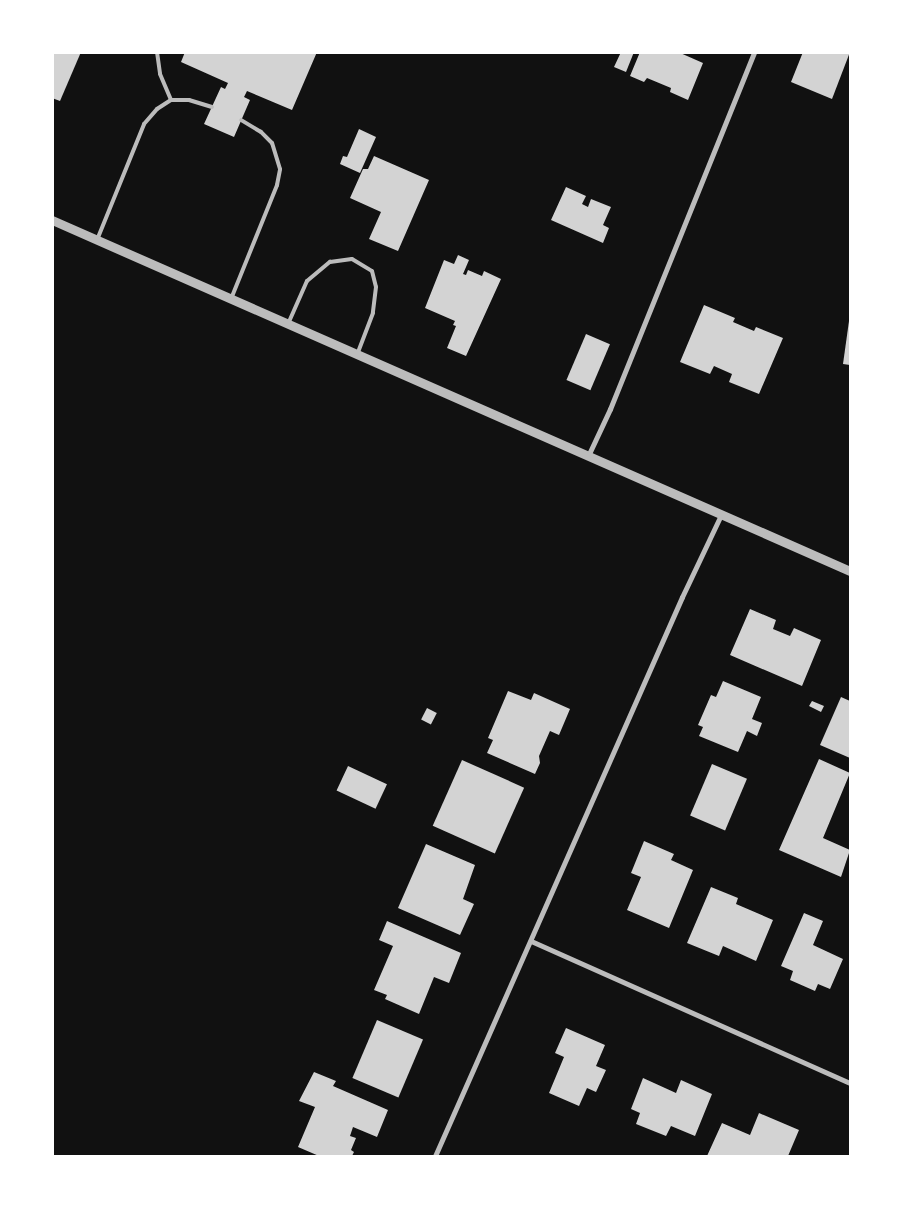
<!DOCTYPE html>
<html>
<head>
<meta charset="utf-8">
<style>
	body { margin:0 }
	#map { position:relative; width:903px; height:1209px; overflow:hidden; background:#111; font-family:"Source Sans 3",sans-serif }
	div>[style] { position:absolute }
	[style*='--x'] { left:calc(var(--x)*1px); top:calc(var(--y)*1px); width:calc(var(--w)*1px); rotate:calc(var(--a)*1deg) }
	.building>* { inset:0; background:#d3d3d3; transform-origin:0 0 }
	.service>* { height:4px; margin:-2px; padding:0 2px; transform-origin:2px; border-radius:2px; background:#bcbcbc }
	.minor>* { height:5px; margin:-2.5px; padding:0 2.5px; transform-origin:2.5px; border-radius:2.5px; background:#bcbcbc }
	.tertiary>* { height:9px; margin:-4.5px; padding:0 4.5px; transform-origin:4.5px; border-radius:4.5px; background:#bcbcbc }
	span { translate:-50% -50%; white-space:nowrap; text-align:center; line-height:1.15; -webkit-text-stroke:4px #fff; paint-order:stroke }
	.frame { position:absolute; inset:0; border:54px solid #fff; pointer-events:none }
</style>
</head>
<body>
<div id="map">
	<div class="building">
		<div style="clip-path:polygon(52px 52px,81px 52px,60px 101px,52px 98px)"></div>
		<div style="clip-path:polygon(185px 52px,317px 52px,292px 110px,247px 91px,244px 97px,250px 100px,234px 137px,204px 124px,221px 87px,225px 89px,228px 83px,181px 62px)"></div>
		<div style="clip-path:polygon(621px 52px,634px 52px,626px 72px,614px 67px)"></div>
		<div style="clip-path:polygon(640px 52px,678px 52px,703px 63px,688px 100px,670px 92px,671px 88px,647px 78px,644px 82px,630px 76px)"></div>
		<div style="clip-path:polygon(803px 52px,850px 52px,832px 99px,791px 82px)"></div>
		<div style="clip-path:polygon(359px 129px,376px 137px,360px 173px,340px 164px,343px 156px,347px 157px)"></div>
		<div style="clip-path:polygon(374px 156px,429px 180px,398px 251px,369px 239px,381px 212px,350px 198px,363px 169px,368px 169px)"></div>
		<div style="clip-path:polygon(566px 187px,586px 196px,582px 204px,588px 207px,591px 199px,611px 207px,603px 225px,609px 228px,603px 243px,551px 220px)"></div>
		<div style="clip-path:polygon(458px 255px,469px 260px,463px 274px,466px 275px,468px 270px,482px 276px,484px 271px,501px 279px,466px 356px,447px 348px,456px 326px,453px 325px,455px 321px,425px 308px,444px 260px,454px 264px)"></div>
		<div style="clip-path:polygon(704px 305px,735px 318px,733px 322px,754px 331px,756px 327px,783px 338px,759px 394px,729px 382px,732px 374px,714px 366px,710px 374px,680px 362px)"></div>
		<div style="clip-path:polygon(849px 321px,850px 322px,850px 365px,843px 364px)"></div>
		<div style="left:586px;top:334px;width:26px;height:50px;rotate:23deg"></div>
		<div style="clip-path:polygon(750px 609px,776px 620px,773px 629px,790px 636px,794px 628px,821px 640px,802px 686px,730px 655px)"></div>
		<div style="clip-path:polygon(723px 681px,761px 697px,752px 719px,762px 723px,757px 736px,747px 731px,738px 752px,699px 736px,703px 727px,698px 725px,711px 695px,716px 697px)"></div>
		<div style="clip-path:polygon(508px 691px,531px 700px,534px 693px,570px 709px,559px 735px,550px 731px,539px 756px,540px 763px,535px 774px,487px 753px,493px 740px,488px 738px)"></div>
		<div style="clip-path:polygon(841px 697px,850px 701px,850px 758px,820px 745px)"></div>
		<div style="clip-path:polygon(812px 701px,824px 706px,821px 712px,809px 706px)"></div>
		<div style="left:427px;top:708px;width:11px;height:13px;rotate:27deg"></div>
		<div style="clip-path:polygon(819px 759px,850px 773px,823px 838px,850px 850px,841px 877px,779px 850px)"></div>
		<div style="left:462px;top:760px;width:68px;height:72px;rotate:24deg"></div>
		<div style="left:712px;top:764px;width:38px;height:56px;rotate:23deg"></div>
		<div style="left:348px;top:766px;width:43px;height:27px;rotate:25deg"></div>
		<div style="clip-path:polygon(644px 841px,674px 854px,671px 860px,693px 870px,669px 928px,627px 910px,641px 877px,631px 873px)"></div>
		<div style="clip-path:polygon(426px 844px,475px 865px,463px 899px,474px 904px,460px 935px,398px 908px)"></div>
		<div style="clip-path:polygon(711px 887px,738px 898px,736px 904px,773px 920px,756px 961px,723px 946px,719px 956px,687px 943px)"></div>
		<div style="clip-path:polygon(804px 913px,823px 921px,813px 945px,843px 959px,830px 989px,818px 984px,815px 991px,790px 980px,793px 971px,781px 966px)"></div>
		<div style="clip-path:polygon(387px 921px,461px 953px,449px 983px,434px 977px,419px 1014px,385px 999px,387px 995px,374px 990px,393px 946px,379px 940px)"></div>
		<div style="left:377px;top:1020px;width:50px;height:63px;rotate:23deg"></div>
		<div style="clip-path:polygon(566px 1028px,605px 1045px,596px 1066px,606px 1070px,596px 1092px,587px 1088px,579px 1106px,549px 1093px,564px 1057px,555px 1053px)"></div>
		<div style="clip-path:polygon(314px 1072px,336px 1081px,333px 1086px,388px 1110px,377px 1137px,353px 1127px,350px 1136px,356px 1138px,351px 1150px,354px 1152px,352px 1156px,319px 1156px,298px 1147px,315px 1107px,299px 1101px)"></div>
		<div style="clip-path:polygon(643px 1078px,676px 1093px,681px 1080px,712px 1094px,695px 1136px,671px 1126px,666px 1136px,636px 1124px,640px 1113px,631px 1109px)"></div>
		<div style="clip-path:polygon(759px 1113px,799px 1130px,788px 1156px,775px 1155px,775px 1156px,707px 1156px,722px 1123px,750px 1135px)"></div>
	</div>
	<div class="service">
		<div style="--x:157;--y:52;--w:22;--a:82"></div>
		<div style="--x:160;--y:74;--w:28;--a:67"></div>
		<div style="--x:97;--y:240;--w:125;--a:-67.9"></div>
		<div style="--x:144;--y:124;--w:20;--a:-49"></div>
		<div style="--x:157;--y:109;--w:17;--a:-33"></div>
		<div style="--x:171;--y:100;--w:18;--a:0"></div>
		<div style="--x:189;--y:100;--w:24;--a:17"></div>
		<div style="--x:231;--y:299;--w:123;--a:-68"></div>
		<div style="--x:277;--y:185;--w:16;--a:-79"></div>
		<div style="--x:280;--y:169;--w:27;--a:-107"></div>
		<div style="--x:272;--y:143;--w:16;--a:-135"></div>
		<div style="--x:261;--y:132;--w:23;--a:-149"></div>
		<div style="--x:288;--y:324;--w:47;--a:-66.2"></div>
		<div style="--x:307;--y:281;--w:30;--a:-40"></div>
		<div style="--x:330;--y:262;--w:22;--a:-8"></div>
		<div style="--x:352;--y:259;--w:23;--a:31"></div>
		<div style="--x:372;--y:271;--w:16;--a:76"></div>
		<div style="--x:376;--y:287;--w:26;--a:97"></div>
		<div style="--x:373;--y:313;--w:45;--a:110.9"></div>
	</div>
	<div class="minor">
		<div style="--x:588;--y:456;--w:52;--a:-64.9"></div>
		<div style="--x:610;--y:409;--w:385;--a:-68"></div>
		<div style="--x:531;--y:941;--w:349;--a:24"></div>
		<div style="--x:435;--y:1156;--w:611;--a:-66.16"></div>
		<div style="--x:682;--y:597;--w:91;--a:-64.6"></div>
	</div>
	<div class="tertiary">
		<div style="--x:52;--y:220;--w:872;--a:23.74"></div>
	</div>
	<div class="frame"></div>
</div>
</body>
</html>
